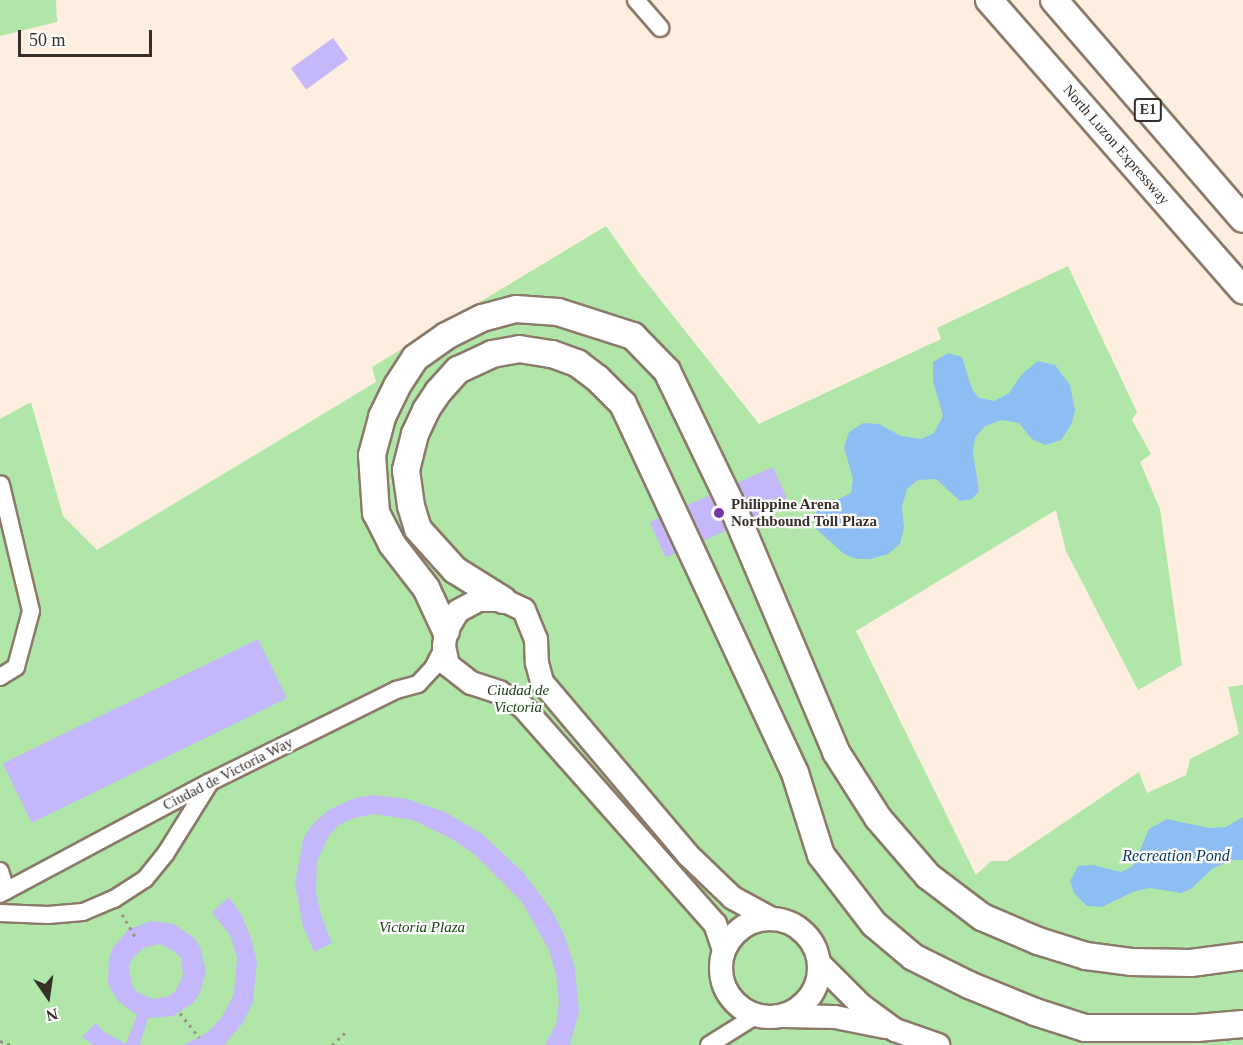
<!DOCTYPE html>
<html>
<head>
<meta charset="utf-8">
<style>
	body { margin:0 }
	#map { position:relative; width:1243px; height:1045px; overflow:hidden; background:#feeee0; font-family:"Times New Roman",serif }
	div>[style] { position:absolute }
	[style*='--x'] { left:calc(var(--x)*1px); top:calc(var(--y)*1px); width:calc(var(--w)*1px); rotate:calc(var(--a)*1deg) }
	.green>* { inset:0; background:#b0e7a8 }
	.water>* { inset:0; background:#8dbdf3 }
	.building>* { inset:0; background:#c5b8fa; transform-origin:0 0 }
	.path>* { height:3px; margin-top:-1.5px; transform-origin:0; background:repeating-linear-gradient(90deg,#9d9187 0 3px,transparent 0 7.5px) }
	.roads { filter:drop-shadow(2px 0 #8b7969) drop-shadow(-2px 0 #8b7969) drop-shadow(0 2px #8b7969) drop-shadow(0 -2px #8b7969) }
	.minor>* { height:16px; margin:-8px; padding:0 8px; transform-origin:8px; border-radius:8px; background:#fff }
	.major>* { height:22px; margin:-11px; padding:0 11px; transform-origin:11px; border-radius:11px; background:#fff }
	.major>.ring { margin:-11px; padding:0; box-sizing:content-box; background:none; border:22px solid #fff; border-radius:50% }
	.highway>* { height:26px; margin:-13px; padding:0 13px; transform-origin:13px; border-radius:13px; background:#fff }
	.dots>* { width:16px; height:16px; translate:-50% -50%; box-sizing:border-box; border:3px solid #fefefe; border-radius:50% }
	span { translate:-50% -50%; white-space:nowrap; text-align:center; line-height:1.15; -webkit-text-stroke:4.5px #fefefe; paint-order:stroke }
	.shield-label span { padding:2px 4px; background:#fefefe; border:2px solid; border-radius:4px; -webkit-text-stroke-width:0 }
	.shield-label { font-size:14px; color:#372f29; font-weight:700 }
	.street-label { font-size:15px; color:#372f29 }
	.poi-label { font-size:15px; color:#372f29; font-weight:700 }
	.left { translate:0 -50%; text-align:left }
	.park-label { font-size:15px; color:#194213; font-style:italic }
	.water-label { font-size:16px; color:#07345e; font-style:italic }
	.north { position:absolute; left:18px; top:967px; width:60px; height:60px; -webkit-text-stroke:4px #fefefe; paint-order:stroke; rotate:167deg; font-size:16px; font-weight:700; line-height:24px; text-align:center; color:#372f29 }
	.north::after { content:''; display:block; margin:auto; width:21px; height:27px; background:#372f29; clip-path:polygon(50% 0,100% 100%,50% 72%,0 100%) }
	.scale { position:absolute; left:18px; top:30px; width:134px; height:27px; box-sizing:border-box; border:3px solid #372f29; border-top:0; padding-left:8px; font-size:18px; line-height:21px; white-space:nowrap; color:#372f29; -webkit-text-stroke:4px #fefefe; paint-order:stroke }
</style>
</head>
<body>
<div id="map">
	<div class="green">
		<div style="clip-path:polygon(0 0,56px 0,57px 22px,0 36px)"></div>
		<div style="clip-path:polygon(606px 226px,640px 274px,759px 424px,941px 339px,937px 328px,1068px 266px,1137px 412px,1132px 420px,1151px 454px,1140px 462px,1160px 509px,1182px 665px,1138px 690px,1066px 551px,1056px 510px,856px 631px,976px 875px,991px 861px,1007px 861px,1139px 772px,1147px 793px,1186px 775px,1190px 759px,1239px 734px,1228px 687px,1243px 685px,1243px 1045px,0 1045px,0 419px,31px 402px,63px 516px,97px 550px,376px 382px,372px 367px)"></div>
	</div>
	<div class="water">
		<div style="clip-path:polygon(948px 353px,962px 357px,972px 389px,979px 398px,994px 401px,1009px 393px,1022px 374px,1038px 361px,1055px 365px,1070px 385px,1075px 411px,1071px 425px,1061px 440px,1045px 445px,1032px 439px,1019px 423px,1002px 420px,985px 426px,975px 438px,973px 452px,979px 491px,972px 499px,960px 501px,936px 479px,918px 480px,907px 489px,902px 507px,904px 528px,900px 544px,888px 554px,871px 559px,857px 559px,844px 554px,815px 528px,816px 506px,821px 499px,837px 500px,851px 493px,853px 479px,844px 447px,849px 432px,863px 423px,879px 424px,901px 436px,921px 439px,934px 433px,943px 416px,933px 381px,933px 362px)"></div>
		<div style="clip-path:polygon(1243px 817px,1243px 860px,1233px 860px,1213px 868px,1191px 889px,1181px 893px,1149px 888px,1133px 892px,1102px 907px,1087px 906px,1074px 893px,1070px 881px,1078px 866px,1093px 865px,1121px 872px,1133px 866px,1149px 829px,1167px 819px,1209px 828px,1226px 827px)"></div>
	</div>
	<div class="building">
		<div style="left:333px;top:38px;width:26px;height:52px;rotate:54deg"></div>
		<div style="left:773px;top:467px;width:39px;height:135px;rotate:66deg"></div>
		<div style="left:258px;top:639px;width:66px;height:284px;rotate:64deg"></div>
		<div style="clip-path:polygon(373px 795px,407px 799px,445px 812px,482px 834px,524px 873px,552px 911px,563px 932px,575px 968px,579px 1012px,570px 1045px,545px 1045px,556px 1024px,559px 1002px,556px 975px,549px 950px,522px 902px,475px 855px,452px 839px,413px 820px,374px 814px,354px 818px,339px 825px,329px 835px,317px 861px,316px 892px,321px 915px,332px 943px,314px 952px,303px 926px,295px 884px,303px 839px,311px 826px,328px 810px,355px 798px)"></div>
		<div style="clip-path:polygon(229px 897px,241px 914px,251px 938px,257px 962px,253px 1002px,243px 1023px,224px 1045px,184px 1045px,208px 1032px,221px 1018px,234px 994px,237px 958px,231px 937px,212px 912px)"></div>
		<div style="clip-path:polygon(evenodd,151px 921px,174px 924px,194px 938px,200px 947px,206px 970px,200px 993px,193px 1003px,173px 1016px,148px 1018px,140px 1045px,93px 1045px,82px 1037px,96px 1023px,104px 1032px,126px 1044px,137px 1015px,119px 1002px,112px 992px,108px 982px,109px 958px,113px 947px,129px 929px,151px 921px,160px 944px,175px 952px,181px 958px,183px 975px,176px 990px,169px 996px,153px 999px,137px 992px,132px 985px,129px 968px,131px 960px,143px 948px,160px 944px)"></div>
	</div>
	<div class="path">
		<div style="--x:122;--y:914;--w:28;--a:60"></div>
		<div style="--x:180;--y:1013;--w:31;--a:52"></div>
		<div style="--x:0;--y:1041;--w:14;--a:17"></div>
		<div style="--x:332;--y:1045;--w:18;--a:-43"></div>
	</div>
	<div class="roads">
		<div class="minor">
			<div style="--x:636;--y:0;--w:37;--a:49"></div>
			<div style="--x:0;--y:677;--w:19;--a:-32"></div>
			<div style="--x:16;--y:667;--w:58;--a:-75"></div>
			<div style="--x:31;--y:611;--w:130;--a:-103.4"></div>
			<div style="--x:0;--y:871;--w:21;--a:73"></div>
			<div style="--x:0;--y:894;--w:238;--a:-28.1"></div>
			<div style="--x:210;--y:782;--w:208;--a:-26.3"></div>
			<div style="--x:396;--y:690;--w:23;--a:-15"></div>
			<div style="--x:418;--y:684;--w:22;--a:-47"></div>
			<div style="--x:433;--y:668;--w:25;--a:-63"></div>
			<div style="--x:0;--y:913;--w:48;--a:2.4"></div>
			<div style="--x:48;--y:915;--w:35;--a:-5"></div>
			<div style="--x:83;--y:912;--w:34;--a:-23"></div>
			<div style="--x:114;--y:899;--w:37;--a:-33"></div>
			<div style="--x:145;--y:879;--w:33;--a:-51"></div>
			<div style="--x:166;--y:853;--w:81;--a:-58.1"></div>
			<div style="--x:709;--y:1045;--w:57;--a:-32"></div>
		</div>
		<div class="major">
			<div class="ring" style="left:721px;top:919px;width:76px;height:76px"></div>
			<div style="--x:724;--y:950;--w:28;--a:-109"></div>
			<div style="--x:715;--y:924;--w:291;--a:-131.5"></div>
			<div style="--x:522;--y:706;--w:27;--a:-149"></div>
			<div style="--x:499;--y:692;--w:29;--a:-162"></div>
			<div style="--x:471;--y:683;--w:29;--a:-142"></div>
			<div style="--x:448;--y:665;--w:19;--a:-102"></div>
			<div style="--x:444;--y:646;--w:15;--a:-82"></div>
			<div style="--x:446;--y:631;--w:23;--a:-59"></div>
			<div style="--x:458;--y:611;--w:24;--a:-28"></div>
			<div style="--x:479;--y:600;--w:24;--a:0"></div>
			<div style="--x:503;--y:600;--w:23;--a:25"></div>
			<div style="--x:524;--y:610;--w:31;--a:68"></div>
			<div style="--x:536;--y:639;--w:24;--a:88"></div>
			<div style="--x:537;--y:663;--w:20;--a:75"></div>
			<div style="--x:542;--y:682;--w:226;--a:49.8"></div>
			<div style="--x:688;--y:855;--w:62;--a:43.7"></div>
			<div style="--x:733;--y:898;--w:44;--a:28.3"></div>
			<div style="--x:821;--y:965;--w:58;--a:45"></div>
			<div style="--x:862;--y:1006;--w:41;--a:36"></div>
			<div style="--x:895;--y:1030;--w:46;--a:19.2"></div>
			<div style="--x:784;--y:1016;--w:51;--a:1.1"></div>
			<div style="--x:835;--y:1017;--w:51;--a:11.3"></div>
		</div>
		<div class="highway">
			<div style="--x:989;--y:0;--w:386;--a:48.8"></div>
			<div style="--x:1054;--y:0;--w:289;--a:49.2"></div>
			<div style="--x:503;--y:600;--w:57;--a:-148"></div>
			<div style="--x:455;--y:570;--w:55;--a:-132.1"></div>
			<div style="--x:418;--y:529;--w:24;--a:-107"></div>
			<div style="--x:411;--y:506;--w:36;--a:-98"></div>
			<div style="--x:406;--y:470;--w:37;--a:-76"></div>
			<div style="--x:415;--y:434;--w:26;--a:-65"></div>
			<div style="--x:426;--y:410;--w:22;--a:-56"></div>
			<div style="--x:438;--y:392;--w:30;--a:-48"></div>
			<div style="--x:458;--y:370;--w:38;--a:-25"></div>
			<div style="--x:492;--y:354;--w:27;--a:-10"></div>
			<div style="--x:519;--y:349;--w:33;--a:9"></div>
			<div style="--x:552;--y:354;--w:27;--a:20"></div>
			<div style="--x:577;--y:363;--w:25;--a:37"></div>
			<div style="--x:597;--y:378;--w:37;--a:45"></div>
			<div style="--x:623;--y:404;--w:407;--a:65"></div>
			<div style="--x:795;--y:773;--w:86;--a:72.4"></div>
			<div style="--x:821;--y:855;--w:87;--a:52.5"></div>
			<div style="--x:874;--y:924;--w:51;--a:40.2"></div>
			<div style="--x:913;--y:957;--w:63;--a:26.6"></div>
			<div style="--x:969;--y:985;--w:71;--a:22.2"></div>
			<div style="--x:1035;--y:1012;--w:52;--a:17.7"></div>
			<div style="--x:1085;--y:1028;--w:112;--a:0"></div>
			<div style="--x:1197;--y:1028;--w:46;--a:-5"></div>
			<div style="--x:446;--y:631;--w:47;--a:-114.9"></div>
			<div style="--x:426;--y:588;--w:56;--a:-127.7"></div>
			<div style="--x:392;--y:544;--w:35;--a:-117"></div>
			<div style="--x:376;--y:513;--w:58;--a:-93.9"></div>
			<div style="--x:372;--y:455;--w:39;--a:-75"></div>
			<div style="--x:382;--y:417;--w:34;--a:-64"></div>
			<div style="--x:397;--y:386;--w:33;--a:-57"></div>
			<div style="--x:415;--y:358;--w:38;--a:-35"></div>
			<div style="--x:446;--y:336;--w:40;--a:-26.6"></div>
			<div style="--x:482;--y:318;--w:35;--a:-15"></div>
			<div style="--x:516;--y:309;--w:42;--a:4.1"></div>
			<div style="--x:558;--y:312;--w:79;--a:17.7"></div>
			<div style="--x:633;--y:336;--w:49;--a:45.8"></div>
			<div style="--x:667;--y:371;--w:154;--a:64.3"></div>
			<div style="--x:734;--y:510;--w:263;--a:67.1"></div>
			<div style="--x:836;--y:752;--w:78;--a:57.5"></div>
			<div style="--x:878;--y:818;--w:77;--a:49.2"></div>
			<div style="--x:928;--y:876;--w:68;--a:37.2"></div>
			<div style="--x:982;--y:917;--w:61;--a:23.2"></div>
			<div style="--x:1038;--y:941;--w:50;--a:17.4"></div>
			<div style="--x:1086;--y:956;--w:45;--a:7.6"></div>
			<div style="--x:1131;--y:962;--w:60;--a:1"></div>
			<div style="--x:1191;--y:963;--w:52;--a:-7.7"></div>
		</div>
	</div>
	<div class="dots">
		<div style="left:719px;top:513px;background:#7635aa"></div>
	</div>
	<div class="shield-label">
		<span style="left:1148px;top:110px">E1</span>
	</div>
	<div class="street-label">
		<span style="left:1116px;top:145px;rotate:49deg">North Luzon Expressway</span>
		<span style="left:228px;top:774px;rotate:-27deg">Ciudad de Victoria Way</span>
	</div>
	<div class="poi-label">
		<span class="left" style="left:731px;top:513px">Philippine Arena<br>Northbound Toll Plaza</span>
	</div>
	<div class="park-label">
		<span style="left:518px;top:699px">Ciudad de<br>Victoria</span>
		<span style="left:422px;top:928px">Victoria Plaza</span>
	</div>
	<div class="water-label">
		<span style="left:1176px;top:856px">Recreation Pond</span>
	</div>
	<div class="north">N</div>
	<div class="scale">50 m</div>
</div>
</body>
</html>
